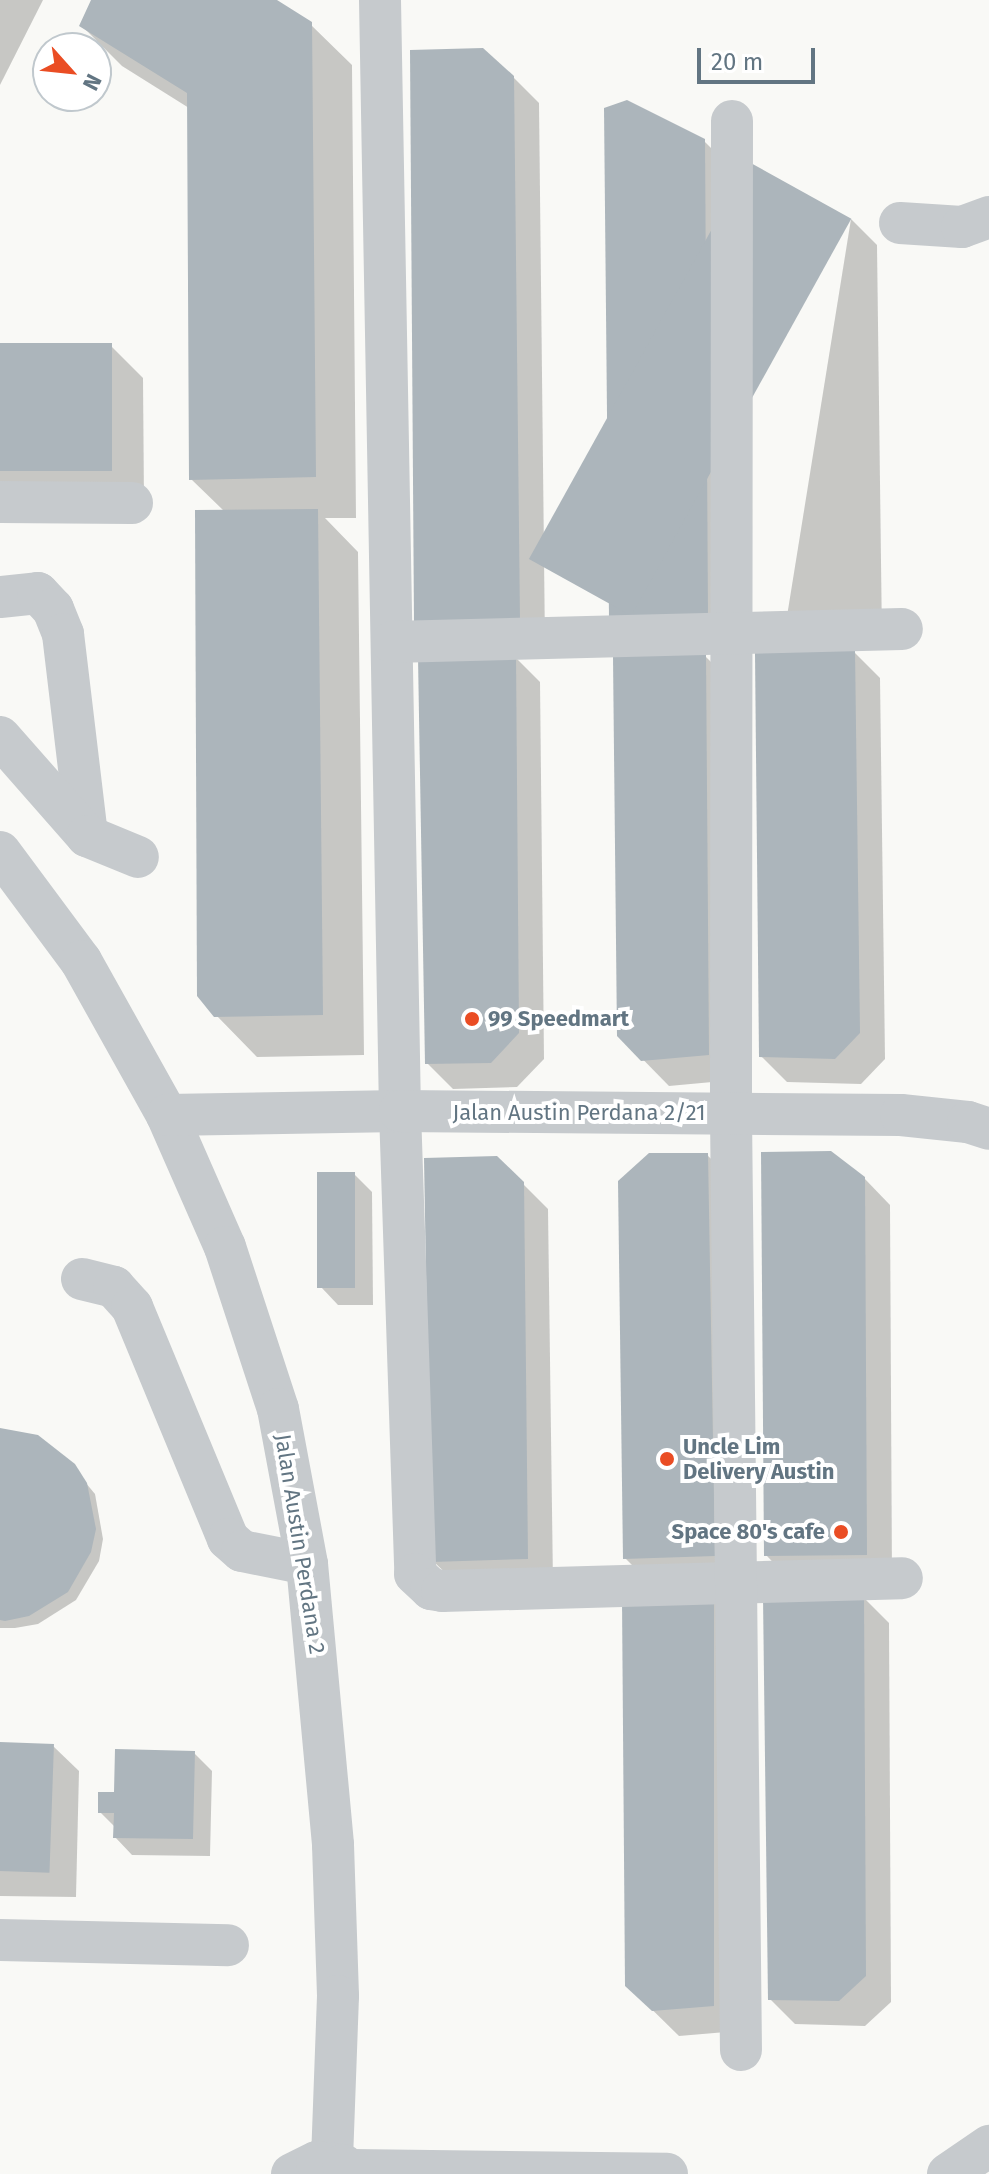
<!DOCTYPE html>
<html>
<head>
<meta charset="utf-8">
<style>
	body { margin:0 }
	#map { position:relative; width:989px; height:2174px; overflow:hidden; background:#f9f9f6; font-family:"Fira Sans",sans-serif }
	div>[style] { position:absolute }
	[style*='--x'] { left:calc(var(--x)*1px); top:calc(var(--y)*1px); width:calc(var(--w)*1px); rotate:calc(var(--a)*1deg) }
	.shadow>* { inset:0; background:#0003 }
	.building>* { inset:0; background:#acb5bb; transform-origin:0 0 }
	.minor>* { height:42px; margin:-21px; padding:0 21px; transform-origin:21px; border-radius:21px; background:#c6cacd }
	.dots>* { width:22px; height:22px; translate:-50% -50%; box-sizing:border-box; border:4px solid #fff; border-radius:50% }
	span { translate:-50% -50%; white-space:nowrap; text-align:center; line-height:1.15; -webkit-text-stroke:8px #fff; paint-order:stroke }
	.poi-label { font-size:22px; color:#627582; font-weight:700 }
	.left { translate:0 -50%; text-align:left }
	.right { translate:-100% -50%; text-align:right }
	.street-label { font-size:22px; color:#627582 }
	.north { position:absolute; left:32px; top:32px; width:80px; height:80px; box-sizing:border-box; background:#fff; border:2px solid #c0c8cd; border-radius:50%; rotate:117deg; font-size:22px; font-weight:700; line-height:32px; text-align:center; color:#627582 }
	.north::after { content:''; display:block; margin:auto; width:28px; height:36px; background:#ea4d24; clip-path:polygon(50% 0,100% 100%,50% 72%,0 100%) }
	.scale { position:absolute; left:697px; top:48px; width:118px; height:36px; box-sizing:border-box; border:4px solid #627582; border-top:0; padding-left:10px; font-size:24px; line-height:28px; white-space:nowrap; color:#627582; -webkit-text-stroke:6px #fff; paint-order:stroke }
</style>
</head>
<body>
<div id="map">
	<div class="shadow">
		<div style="clip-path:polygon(0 0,43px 0,0 85px)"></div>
		<div style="clip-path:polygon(94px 0,273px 0,310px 24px,352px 65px,356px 518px,325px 518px,358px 552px,364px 1055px,257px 1057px,216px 1015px,224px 511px,191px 479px,189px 108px,122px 66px,81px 25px)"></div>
		<div style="clip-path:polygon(513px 77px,539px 103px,545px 646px,442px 648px)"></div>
		<div style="clip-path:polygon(704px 141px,730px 167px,733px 641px,637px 642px)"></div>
		<div style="clip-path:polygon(851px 219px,877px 245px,882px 639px,783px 641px)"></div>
		<div style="clip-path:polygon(111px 346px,143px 378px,144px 503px,0 504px,0 347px)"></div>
		<div style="clip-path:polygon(854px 652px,880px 678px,885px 1059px,861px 1084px,787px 1082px,761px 1056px)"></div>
		<div style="clip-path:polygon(705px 656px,731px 682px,734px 1080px,669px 1086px,619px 1035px)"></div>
		<div style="clip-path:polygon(515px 657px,540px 682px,544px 1059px,517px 1087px,453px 1089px,427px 1063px)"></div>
		<div style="clip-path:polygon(707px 1155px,733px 1180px,740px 1581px,651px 1584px,625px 1558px)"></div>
		<div style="clip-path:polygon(354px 1174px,372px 1192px,373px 1305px,338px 1305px,321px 1287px)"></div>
		<div style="clip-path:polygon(864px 1178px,890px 1205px,892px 1580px,791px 1581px,766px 1555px)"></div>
		<div style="clip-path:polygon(522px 1183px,548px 1209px,553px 1584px,459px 1586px,433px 1561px)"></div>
		<div style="clip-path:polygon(0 1431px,38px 1437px,66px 1459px,95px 1494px,103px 1539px,99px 1561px,76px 1600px,38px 1624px,15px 1628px,0 1628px)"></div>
		<div style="clip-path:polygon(863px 1597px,889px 1623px,891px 2002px,865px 2026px,795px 2024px,770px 1999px)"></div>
		<div style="clip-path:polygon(713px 1600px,739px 1626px,738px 2031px,679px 2036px,627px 1985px)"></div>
		<div style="clip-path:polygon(0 1744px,53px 1746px,79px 1771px,76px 1897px,0 1896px)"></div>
		<div style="clip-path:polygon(194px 1753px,212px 1771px,210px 1856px,132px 1855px,115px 1837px,115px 1827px,100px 1812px,116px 1794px)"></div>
	</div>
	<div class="building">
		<div style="clip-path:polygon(91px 0,277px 0,312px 22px,316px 477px,189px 480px,187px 93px,79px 26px)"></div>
		<div style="clip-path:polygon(483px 48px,514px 76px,520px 621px,414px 623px,410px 50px)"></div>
		<div style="clip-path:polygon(627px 100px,705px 139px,708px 616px,609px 617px,604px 108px)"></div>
		<div style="left:749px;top:162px;width:117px;height:454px;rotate:29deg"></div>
		<div style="left:112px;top:343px;width:128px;height:112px;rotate:90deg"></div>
		<div style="clip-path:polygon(318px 509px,323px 1015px,214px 1017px,197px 996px,195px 510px)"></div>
		<div style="clip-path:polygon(855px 650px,860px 1033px,835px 1059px,759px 1057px,755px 653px)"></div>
		<div style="clip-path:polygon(706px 654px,709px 1055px,641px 1061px,617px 1036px,613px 656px)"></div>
		<div style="clip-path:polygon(516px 655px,519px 1033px,491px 1063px,425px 1064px,418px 657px)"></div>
		<div style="clip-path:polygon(831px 1151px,865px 1177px,867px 1555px,764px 1556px,761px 1152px)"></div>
		<div style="clip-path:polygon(649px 1153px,708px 1153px,715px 1556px,623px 1559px,618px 1181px)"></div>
		<div style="clip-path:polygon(497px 1156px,524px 1182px,528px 1559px,431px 1562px,424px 1158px)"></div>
		<div style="left:317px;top:1172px;width:38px;height:116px"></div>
		<div style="clip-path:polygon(0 1428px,38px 1435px,75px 1464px,87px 1483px,96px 1529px,91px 1552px,68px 1592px,29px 1616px,5px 1621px,0 1620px)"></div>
		<div style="clip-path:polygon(864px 1595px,866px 1976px,839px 2001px,768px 2000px,763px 1597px)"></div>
		<div style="clip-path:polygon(714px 1598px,714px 2006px,652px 2011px,625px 1986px,622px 1599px)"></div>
		<div style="left:0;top:1742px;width:54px;height:129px;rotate:2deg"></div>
		<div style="clip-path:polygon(115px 1749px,195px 1751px,193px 1839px,113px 1838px,114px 1813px,98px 1813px,98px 1792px,114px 1792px)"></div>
	</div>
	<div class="minor">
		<div style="--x:380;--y:0;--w:1111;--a:88.97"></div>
		<div style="--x:400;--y:1111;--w:463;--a:88.1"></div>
		<div style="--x:415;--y:1574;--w:22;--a:43"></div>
		<div style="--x:431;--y:1589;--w:11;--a:10"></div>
		<div style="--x:442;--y:1591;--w:460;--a:-1.6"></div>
		<div style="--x:732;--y:121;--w:993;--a:90.06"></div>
		<div style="--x:731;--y:1114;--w:936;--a:89.39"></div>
		<div style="--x:900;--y:223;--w:62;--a:3.7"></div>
		<div style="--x:962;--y:227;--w:29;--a:-20"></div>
		<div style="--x:0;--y:502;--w:132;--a:0.4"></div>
		<div style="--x:0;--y:597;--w:38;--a:-6"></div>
		<div style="--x:38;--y:593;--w:22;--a:47"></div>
		<div style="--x:53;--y:609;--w:27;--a:68"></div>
		<div style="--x:63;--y:634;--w:203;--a:83.2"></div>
		<div style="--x:392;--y:642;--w:510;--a:-1.46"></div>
		<div style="--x:0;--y:737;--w:132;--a:48.7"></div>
		<div style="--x:87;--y:836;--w:55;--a:22.4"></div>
		<div style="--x:0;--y:852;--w:136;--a:53.4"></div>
		<div style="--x:81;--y:961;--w:176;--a:60.8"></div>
		<div style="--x:167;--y:1115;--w:144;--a:66.3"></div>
		<div style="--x:225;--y:1247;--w:170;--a:71.9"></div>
		<div style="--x:278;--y:1409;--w:158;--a:79.4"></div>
		<div style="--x:307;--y:1564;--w:282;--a:84.7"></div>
		<div style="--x:333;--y:1845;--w:151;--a:88.1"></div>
		<div style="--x:338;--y:1996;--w:166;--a:92.1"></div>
		<div style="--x:167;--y:1115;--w:233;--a:-1"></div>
		<div style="--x:400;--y:1111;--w:501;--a:0.46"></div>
		<div style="--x:901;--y:1115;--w:67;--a:6"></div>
		<div style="--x:968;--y:1122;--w:22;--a:18"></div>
		<div style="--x:82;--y:1279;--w:33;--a:14"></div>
		<div style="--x:114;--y:1287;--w:27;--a:48"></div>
		<div style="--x:132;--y:1307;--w:251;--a:67.5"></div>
		<div style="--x:228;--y:1539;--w:18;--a:41"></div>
		<div style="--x:242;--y:1551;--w:66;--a:11.3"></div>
		<div style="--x:0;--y:1940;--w:228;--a:1.3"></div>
		<div style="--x:352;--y:2170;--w:315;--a:0.7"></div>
		<div style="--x:292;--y:2174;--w:28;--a:-26"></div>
		<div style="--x:317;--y:2162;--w:26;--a:7"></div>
		<div style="--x:343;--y:2165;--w:16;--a:35"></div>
		<div style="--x:948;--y:2174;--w:50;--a:-34.3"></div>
	</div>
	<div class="dots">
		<div style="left:472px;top:1019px;background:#ea4d24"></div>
		<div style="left:667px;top:1459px;background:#ea4d24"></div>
		<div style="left:841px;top:1532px;background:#ea4d24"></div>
	</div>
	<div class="poi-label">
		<span class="left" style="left:488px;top:1019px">99 Speedmart</span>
		<span class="left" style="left:683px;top:1459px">Uncle Lim<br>Delivery Austin</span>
		<span class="right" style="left:825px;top:1532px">Space 80's cafe</span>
	</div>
	<div class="street-label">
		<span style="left:579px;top:1113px">Jalan Austin Perdana 2/21</span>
		<span style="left:300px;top:1544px;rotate:81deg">Jalan Austin Perdana 2</span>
	</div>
	<div class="north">N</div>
	<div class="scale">20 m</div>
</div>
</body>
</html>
